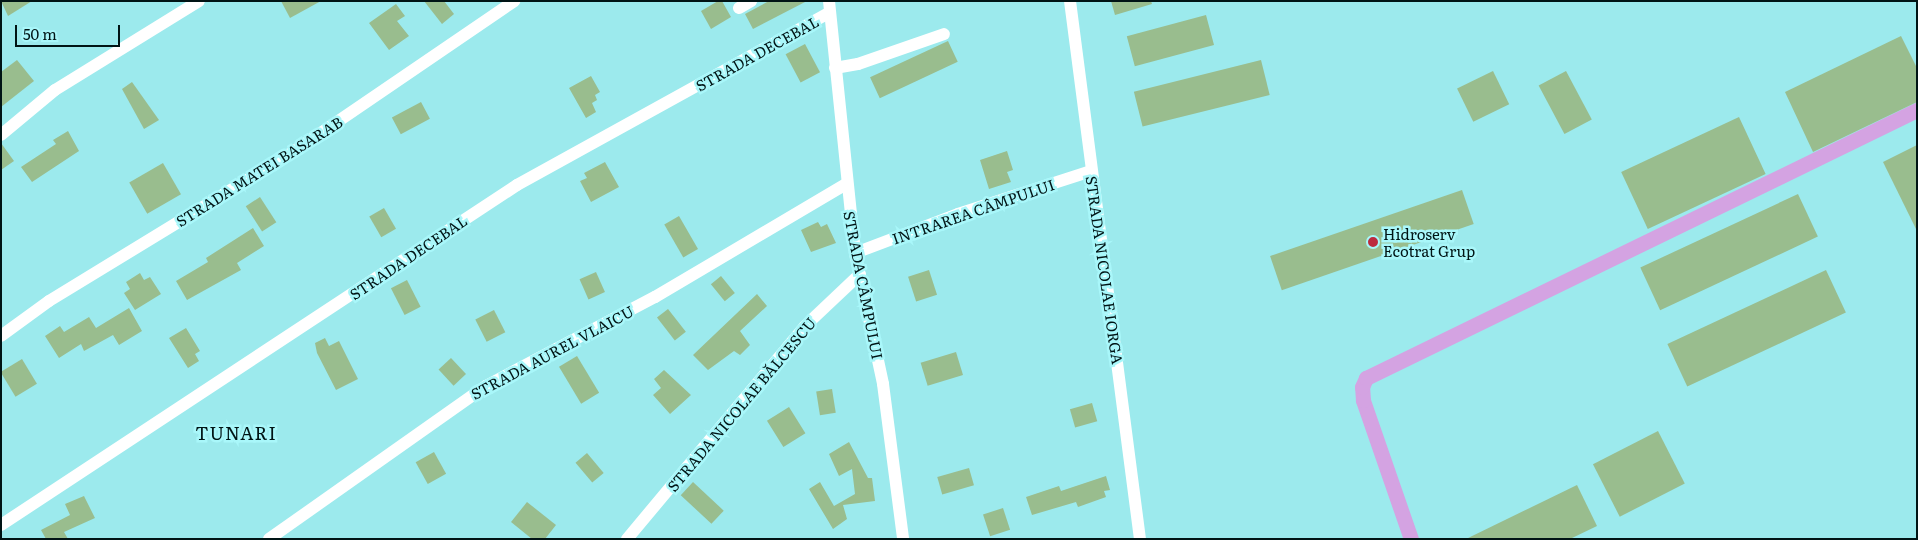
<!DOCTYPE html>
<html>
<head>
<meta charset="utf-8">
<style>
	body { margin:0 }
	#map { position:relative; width:1918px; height:540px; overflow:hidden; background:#9ceaed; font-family:Literata,serif }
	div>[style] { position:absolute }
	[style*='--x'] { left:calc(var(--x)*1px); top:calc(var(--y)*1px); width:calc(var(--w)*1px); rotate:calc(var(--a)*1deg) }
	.canal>* { height:15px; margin:-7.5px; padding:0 7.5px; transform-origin:7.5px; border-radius:7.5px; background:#d4a3e2 }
	.building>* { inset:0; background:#99bd8e; transform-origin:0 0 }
	.minor>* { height:12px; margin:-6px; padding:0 6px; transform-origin:6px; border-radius:6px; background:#fff }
	.dots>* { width:14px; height:14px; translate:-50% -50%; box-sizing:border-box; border:2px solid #a9f7fa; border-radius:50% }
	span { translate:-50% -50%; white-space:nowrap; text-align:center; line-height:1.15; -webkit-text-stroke:5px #a9f7fa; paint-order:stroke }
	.street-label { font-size:15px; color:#001415 }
	.poi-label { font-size:15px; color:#001415 }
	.left { translate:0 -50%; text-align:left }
	.quarter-label { font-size:18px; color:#001415; letter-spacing:1px }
	.frame { position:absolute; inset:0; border:2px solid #001415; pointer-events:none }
	.scale { position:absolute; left:15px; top:25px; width:105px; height:22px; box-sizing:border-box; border:2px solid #001415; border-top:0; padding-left:6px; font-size:15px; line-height:18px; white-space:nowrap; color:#001415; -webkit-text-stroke:4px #a9f7fa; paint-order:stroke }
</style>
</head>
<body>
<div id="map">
	<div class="canal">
		<div style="--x:1411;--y:539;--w:147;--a:-109.1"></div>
		<div style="--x:1363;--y:400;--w:13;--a:-94"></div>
		<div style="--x:1362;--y:387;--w:10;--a:-66"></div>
		<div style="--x:1366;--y:378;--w:613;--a:-25.94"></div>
	</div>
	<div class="building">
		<div style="clip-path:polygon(1px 1px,32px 1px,8px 16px)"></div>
		<div style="clip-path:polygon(281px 1px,321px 1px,290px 18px)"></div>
		<div style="clip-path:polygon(424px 1px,444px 1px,454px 14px,442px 24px)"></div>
		<div style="clip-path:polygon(718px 1px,722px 1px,731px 17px,711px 29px,701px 11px)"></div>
		<div style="clip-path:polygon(769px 1px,807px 1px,753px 29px,745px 14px)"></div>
		<div style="clip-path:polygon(1111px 1px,1151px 1px,1152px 4px,1115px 15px)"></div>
		<div style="clip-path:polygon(396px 4px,405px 16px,397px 21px,409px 36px,389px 50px,369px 23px)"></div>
		<div style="left:1206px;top:15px;width:31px;height:82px;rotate:75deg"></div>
		<div style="clip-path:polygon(1901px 36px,1917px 68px,1917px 102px,1813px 152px,1785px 92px)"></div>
		<div style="left:948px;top:41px;width:23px;height:86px;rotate:65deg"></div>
		<div style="left:805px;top:44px;width:32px;height:22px;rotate:62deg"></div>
		<div style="clip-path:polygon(17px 60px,34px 81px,1px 107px,1px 72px)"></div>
		<div style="left:1261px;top:60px;width:36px;height:131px;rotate:76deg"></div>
		<div style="left:1493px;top:71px;width:37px;height:40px;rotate:64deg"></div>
		<div style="left:1566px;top:71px;width:55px;height:31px;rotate:62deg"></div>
		<div style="clip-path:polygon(591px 76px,600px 92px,595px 95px,597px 100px,592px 103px,596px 112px,586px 118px,569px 88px)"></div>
		<div style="clip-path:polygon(132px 82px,159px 120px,144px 129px,122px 89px)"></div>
		<div style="left:421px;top:102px;width:19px;height:33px;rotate:62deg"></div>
		<div style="left:1739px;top:117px;width:63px;height:130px;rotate:65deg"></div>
		<div style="clip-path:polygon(68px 131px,79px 151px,32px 182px,21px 167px,56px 144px,53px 140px)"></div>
		<div style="clip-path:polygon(1px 143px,14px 161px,1px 170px)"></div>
		<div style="clip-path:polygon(1917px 145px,1917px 231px,1883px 162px)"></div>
		<div style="clip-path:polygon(1007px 151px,1013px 170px,1007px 172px,1011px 182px,989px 189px,980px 160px)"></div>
		<div style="clip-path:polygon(605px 162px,619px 187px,591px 202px,580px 181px,587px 178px,584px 173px)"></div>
		<div style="left:163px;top:163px;width:36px;height:39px;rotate:60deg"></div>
		<div style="left:1462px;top:190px;width:36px;height:203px;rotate:71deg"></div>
		<div style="left:1798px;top:194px;width:47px;height:174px;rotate:65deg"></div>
		<div style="left:260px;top:197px;width:30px;height:17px;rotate:57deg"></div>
		<div style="left:384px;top:208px;width:24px;height:17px;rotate:60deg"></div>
		<div style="left:679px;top:216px;width:38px;height:17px;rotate:60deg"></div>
		<div style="clip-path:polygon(818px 222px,821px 227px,827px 224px,836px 243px,811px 252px,801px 230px)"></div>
		<div style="clip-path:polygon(253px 228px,264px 246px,237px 263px,241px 270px,187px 300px,176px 281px,208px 262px,206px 258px)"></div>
		<div style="left:929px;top:270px;width:26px;height:22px;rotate:72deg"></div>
		<div style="left:1826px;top:270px;width:47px;height:175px;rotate:65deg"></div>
		<div style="left:596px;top:272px;width:22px;height:18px;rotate:66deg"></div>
		<div style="clip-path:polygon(140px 273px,144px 280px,150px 277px,161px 294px,135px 310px,124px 293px,130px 289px,126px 282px)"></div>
		<div style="left:721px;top:276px;width:22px;height:13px;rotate:51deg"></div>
		<div style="left:407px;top:280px;width:30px;height:18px;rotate:63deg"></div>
		<div style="clip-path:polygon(757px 294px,767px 306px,740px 331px,750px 345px,740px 355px,734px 351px,708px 370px,693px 355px)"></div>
		<div style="clip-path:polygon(129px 308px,142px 331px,119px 345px,113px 335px,84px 351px,81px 344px,59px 358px,45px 336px,60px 326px,64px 332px,89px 317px,96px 328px)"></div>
		<div style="left:668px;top:309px;width:29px;height:14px;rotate:52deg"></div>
		<div style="left:494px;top:310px;width:25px;height:21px;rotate:63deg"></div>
		<div style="clip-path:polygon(186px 328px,200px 351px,195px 354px,199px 361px,188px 368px,169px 338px)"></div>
		<div style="clip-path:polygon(325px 338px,329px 346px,339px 341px,358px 379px,336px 390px,317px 353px,315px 343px)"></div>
		<div style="left:956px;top:352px;width:24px;height:37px;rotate:73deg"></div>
		<div style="left:577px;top:356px;width:43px;height:21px;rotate:59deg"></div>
		<div style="left:451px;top:358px;width:22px;height:17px;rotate:47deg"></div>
		<div style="left:22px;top:359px;width:29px;height:25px;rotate:59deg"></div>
		<div style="clip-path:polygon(664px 370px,691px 395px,670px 414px,653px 395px,661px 388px,654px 379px)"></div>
		<div style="left:832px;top:389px;width:24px;height:16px;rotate:81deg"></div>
		<div style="left:1092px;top:403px;width:19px;height:23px;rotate:74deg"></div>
		<div style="left:789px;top:407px;width:31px;height:26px;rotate:58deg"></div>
		<div style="left:1658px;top:431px;width:59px;height:73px;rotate:63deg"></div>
		<div style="clip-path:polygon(849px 442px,868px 478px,872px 478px,875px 501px,843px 505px,847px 519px,833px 529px,809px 489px,820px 482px,834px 506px,855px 494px,852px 469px,839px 476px,829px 454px)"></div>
		<div style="left:434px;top:452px;width:25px;height:21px;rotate:61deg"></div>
		<div style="left:587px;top:453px;width:26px;height:15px;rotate:50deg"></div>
		<div style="left:969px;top:468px;width:18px;height:33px;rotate:74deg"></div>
		<div style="clip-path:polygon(1106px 476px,1110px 490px,1104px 491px,1106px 497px,1078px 507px,1076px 502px,1032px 515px,1026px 497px,1059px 486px,1061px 491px)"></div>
		<div style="left:693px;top:482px;width:42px;height:18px;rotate:43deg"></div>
		<div style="clip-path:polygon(1577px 485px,1597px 526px,1570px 539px,1466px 539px)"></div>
		<div style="clip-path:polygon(84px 496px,95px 518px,64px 532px,68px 539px,46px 539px,41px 530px,70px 515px,65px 504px)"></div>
		<div style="clip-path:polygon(527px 502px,556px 525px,545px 539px,532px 539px,511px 522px)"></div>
		<div style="left:1003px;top:508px;width:23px;height:21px;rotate:72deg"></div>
	</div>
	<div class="minor">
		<div style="--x:829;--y:1;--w:253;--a:84.1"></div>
		<div style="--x:855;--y:253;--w:134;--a:77.9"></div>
		<div style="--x:883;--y:384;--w:156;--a:82.6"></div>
		<div style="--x:1070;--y:1;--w:543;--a:82.59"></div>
		<div style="--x:739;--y:8;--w:14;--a:-30"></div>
		<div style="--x:835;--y:68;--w:23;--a:-10"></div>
		<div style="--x:858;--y:64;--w:91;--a:-19.2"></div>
		<div style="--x:1;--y:135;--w:70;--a:-39.8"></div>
		<div style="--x:55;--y:90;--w:169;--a:-31.7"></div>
		<div style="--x:855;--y:253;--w:110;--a:-20.7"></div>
		<div style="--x:958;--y:214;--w:140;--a:-17.9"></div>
		<div style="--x:1;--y:336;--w:59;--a:-36.1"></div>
		<div style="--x:49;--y:301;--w:286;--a:-31.4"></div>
		<div style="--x:293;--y:152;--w:268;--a:-34.3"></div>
		<div style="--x:1;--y:525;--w:618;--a:-33.38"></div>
		<div style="--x:517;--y:185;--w:356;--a:-28.9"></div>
		<div style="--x:269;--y:539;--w:266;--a:-35.2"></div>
		<div style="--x:486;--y:386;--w:191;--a:-27.8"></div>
		<div style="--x:655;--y:297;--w:222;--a:-30.6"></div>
		<div style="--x:627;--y:539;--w:276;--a:-50.1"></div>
		<div style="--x:804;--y:327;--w:77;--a:-43.4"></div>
	</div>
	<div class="dots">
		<div style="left:1373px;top:242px;background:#bc2b3f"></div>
	</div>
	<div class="street-label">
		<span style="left:757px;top:53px;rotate:-29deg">STRADA DECEBAL</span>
		<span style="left:259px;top:171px;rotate:-32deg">STRADA MATEI BASARAB</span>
		<span style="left:973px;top:211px;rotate:-19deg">INTRAREA CÂMPULUI</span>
		<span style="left:408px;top:257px;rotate:-34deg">STRADA DECEBAL</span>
		<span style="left:1105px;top:270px;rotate:82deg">STRADA NICOLAE IORGA</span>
		<span style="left:864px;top:285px;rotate:79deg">STRADA CÂMPULUI</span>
		<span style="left:552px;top:352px;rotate:-28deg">STRADA AUREL VLAICU</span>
		<span style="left:741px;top:404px;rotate:-50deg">STRADA NICOLAE BĂLCESCU</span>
	</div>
	<div class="poi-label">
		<span class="left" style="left:1383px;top:242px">Hidroserv<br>Ecotrat Grup</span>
	</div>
	<div class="quarter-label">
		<span style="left:236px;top:433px">TUNARI</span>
	</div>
	<div class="frame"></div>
	<div class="scale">50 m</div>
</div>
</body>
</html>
